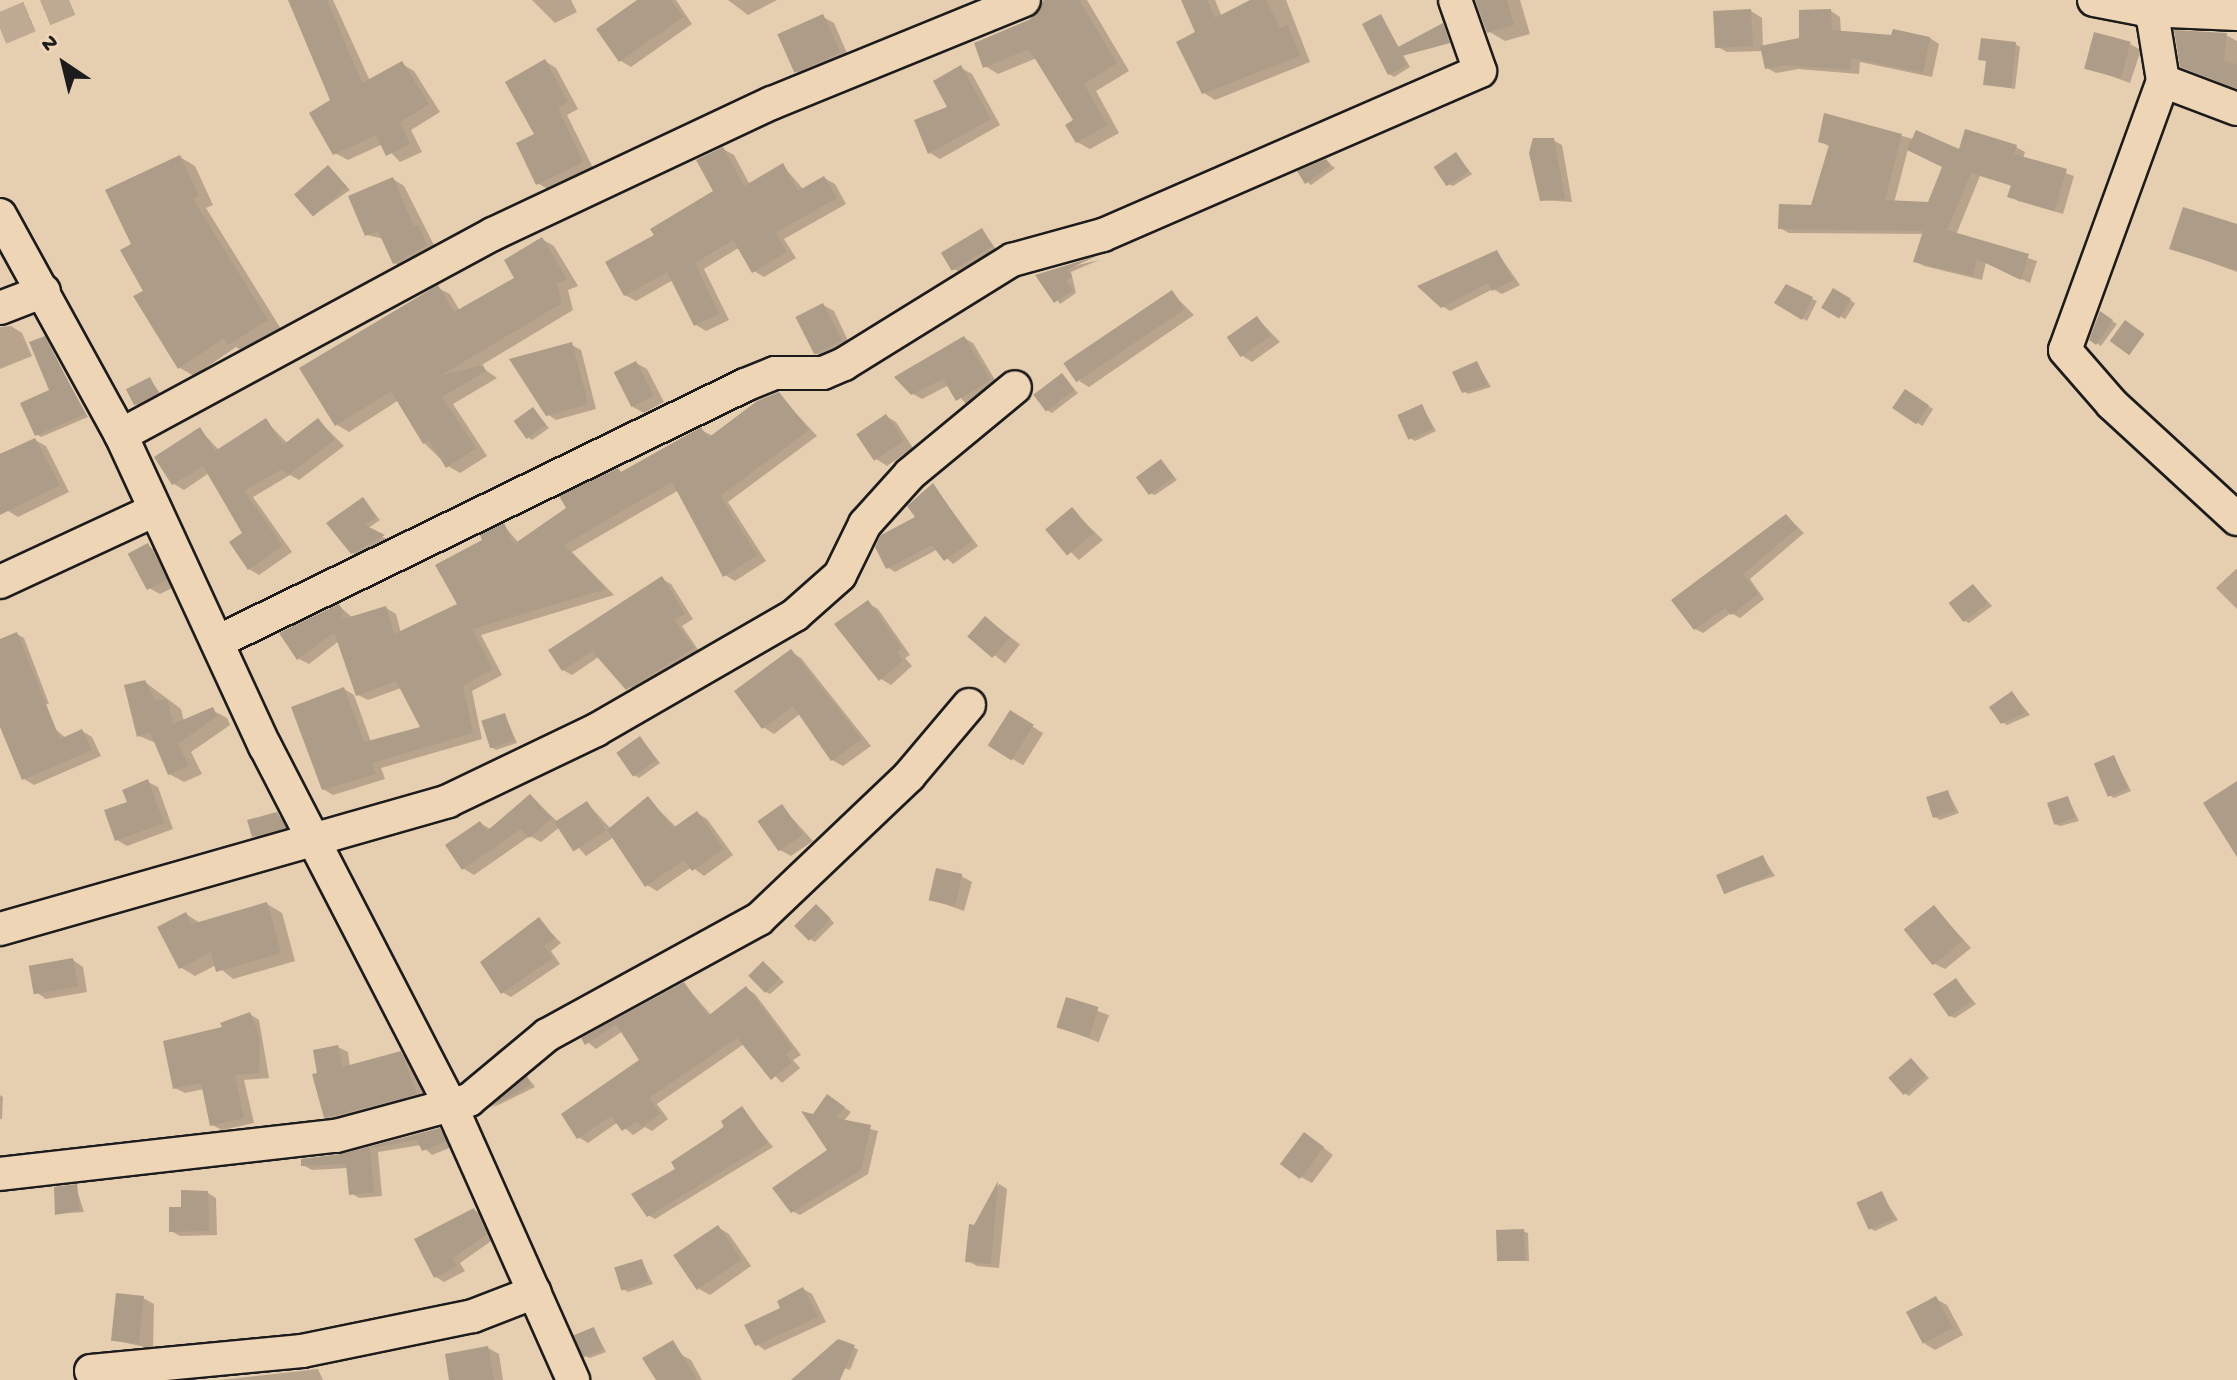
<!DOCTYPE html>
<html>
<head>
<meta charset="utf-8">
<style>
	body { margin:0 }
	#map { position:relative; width:2237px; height:1380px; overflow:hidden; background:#e6ceb0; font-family:"Gochi Hand",sans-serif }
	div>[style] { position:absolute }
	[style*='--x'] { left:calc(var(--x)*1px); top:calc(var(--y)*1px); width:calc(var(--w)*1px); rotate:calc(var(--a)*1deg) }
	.shadow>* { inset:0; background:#0003; transform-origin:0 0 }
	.building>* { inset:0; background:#ad9c87; transform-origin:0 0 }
	.street-tunnel>* { height:32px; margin-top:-16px; transform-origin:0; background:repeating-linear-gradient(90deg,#beaa92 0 32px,transparent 0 48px) }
	.roads { filter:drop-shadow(2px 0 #1c1c1c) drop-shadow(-2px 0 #1c1c1c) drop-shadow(0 2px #1c1c1c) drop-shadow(0 -2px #1c1c1c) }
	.street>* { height:32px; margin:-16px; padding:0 16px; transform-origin:16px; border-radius:16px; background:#eed5b6 }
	span { translate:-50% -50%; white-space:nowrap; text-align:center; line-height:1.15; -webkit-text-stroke:6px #eed5b6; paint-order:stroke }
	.north { position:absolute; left:24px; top:24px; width:80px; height:80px; -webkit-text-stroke:6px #eed5b6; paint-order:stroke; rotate:325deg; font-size:22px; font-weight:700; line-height:32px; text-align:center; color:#1c1c1c }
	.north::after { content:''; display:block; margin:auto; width:28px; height:36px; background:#1c1c1c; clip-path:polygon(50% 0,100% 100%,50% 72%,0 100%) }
</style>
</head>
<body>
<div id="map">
	<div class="shadow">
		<div style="clip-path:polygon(291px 0,333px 0,370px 81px,402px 64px,414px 71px,440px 112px,411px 130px,422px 152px,400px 162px,383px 144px,348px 160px,335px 153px,333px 101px)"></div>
		<div style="clip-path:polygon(532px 0,571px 0,577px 12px,555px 23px)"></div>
		<div style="clip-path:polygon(640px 0,676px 0,692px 24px,631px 67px,621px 61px,599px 30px)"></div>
		<div style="clip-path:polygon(728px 0,777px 0,748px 15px)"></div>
		<div style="clip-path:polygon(1048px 0,1087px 0,1129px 71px,1096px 91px,1119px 133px,1090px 149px,1077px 142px,1076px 121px,1037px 58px,998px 74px,985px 66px)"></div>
		<div style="clip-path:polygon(1183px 0,1215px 0,1222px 17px,1254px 0,1286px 0,1310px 62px,1215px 100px,1204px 93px,1197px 33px)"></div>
		<div style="clip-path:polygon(1477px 0,1520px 0,1530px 34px,1505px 41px,1488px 31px)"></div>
		<div style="clip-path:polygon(1751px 11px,1762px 18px,1763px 48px,1801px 40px,1831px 11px,1840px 17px,1841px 32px,1930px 38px,1939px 44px,1932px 77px,1860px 62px,1859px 74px,1798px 69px,1776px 73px,1767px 68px,1763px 51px,1727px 52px,1716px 46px)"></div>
		<div style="clip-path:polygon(1381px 16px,1410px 67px,1394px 77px,1389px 74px)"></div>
		<div style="clip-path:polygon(823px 17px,834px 23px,849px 58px,807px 77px,796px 71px)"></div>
		<div style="clip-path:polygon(2226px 35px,2237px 41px,2237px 88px,2182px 66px)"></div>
		<div style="clip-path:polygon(2015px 44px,2020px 47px,2015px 89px,1986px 84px,1988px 62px,1980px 59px)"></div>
		<div style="clip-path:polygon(2130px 44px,2141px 50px,2130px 83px,2086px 67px)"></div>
		<div style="clip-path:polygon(545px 61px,556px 68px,578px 109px,567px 115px,593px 168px,548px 189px,537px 183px)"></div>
		<div style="clip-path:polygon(961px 68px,972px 74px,1000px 125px,940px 159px,930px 153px)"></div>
		<div style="clip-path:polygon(evenodd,1826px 115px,1960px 152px,2016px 147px,2025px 152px,2023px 158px,2074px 176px,2063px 214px,2018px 201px,2010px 196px,2012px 186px,1980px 176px,1956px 235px,2037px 261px,2030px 283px,1986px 262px,1982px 280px,1924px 266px,1915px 261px,1924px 234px,1789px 233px,1780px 228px,1813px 207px,1830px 147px,1820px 141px,1826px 115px,1908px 149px,1945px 167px,1930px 204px,1894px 203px,1908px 149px)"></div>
		<div style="clip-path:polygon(1553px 140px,1562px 145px,1572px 202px,1541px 200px)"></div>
		<div style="clip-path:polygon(723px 149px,734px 155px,750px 185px,783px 166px,804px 190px,824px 178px,835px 184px,846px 204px,784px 239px,796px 258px,764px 277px,754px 271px,740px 247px,704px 269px,729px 320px,706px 331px,696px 325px,673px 280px,636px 301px,625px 295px,657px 236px,715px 192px)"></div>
		<div style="clip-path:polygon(1456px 155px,1472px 174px,1453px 186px,1448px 184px)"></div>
		<div style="clip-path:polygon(180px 157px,195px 166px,213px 205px,206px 208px,281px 329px,244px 352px,236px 347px,194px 376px,180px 368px,136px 297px,146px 291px,133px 245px)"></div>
		<div style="clip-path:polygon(1326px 161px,1335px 168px,1311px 185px,1307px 182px)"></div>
		<div style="clip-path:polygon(332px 170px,350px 190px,314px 215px,309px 213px)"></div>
		<div style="clip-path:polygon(393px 179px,404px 186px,437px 251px,405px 269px,394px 263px,384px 239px,367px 235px)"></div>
		<div style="clip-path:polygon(2237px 226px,2237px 272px,2171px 248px)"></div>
		<div style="clip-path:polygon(982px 230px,996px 249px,958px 271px,953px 269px)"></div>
		<div style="clip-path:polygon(542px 239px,554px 246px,578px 286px,568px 290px,573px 310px,480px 366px,497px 378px,453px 404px,487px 456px,460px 473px,448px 466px,424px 443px,399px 400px,349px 432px,337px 425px,438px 288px,450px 294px,460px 311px,517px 278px)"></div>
		<div style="clip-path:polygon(1497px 252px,1520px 285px,1502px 294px,1493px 289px,1450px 311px,1442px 306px)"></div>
		<div style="clip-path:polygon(1099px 260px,1071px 272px,1076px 293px,1060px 304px,1040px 274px)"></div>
		<div style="clip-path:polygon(1787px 287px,1817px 301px,1807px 321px,1777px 303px)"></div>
		<div style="left:1834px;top:290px;width:25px;height:19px;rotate:32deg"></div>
		<div style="clip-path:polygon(1172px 293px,1194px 315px,1089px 387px,1079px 381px)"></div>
		<div style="clip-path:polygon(823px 305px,834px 311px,851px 347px,826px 359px,815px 353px)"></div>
		<div style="clip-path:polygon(2101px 314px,2117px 324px,2101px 346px,2091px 339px)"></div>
		<div style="clip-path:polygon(1257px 318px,1280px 342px,1252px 362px,1241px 355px)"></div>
		<div style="clip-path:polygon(11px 326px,22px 333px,32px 356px,0 369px,0 327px)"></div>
		<div style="clip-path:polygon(44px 338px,88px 417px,41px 437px,36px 434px,51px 391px)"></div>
		<div style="clip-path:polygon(964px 338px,973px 343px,998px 385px,967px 405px,949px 385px,922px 399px,913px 394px)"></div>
		<div style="clip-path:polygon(572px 345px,581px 350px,596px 409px,556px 420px,547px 414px)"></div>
		<div style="clip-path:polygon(636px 363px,647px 369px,664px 402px,644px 413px,633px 407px)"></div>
		<div style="clip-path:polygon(1477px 363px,1491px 387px,1468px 394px,1464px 391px)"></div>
		<div style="clip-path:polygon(1062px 376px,1078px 393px,1052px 413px,1047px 410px)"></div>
		<div style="clip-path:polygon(150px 379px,162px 396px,140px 408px,136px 405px)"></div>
		<div style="left:1906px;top:392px;width:32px;height:20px;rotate:32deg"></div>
		<div style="clip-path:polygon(778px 394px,817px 436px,728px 502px,766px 561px,735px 581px,725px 575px,679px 490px,572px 552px,614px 595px,481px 635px,502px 675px,472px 691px,482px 739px,381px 768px,385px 779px,333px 795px,323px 789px,344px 689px,354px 695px,371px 742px,422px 728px,401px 688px,368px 700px,358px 695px,339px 641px,309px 664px,299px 659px,339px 606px,353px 618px,386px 608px,396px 614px,401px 633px,460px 605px,484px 541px,504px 526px,519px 543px,618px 470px,623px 473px,701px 430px,713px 436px)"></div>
		<div style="clip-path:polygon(1422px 406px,1436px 431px,1415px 441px,1410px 438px)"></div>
		<div style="clip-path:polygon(533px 409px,549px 428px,532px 440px,528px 437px)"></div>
		<div style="clip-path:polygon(886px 416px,896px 422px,913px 448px,887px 466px,876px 459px)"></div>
		<div style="clip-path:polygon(318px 420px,344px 446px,299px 480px,290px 475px,253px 497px,292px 552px,259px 575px,249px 569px,244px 534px,209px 473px,184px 490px,174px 484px,200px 430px,219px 450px,266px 421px,288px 444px)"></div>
		<div style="clip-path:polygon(35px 440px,46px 446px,69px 492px,18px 517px,0 506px,0 454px)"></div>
		<div style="clip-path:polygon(1162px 462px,1177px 480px,1155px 495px,1150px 493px)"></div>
		<div style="clip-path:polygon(933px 485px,978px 546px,953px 564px,938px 549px,895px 572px,887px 567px)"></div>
		<div style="clip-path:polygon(363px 500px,380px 520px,367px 529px,387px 539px,357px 555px,352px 553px)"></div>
		<div style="clip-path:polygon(1072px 510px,1103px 540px,1079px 560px,1048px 530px)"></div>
		<div style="clip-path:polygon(1786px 516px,1804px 533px,1750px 579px,1764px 599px,1740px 618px,1731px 613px,1703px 633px,1695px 629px)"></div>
		<div style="clip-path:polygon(148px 546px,159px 552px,176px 586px,160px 594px,149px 588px)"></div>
		<div style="clip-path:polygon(2236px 569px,2237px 569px,2237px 609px,2216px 588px)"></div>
		<div style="clip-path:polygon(662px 579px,671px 584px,693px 619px,682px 626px,701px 654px,637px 694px,600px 656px,572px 675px,563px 670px)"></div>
		<div style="clip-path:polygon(1974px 586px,1992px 606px,1969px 623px,1965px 621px)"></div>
		<div style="clip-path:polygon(868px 603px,878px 609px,910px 655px,905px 658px,912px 666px,891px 685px,881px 679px)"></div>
		<div style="left:986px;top:618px;width:43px;height:24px;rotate:38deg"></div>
		<div style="clip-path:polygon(17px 634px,24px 638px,49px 704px,0 711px,0 641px)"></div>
		<div style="clip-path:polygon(791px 652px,801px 658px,871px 746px,843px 766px,832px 760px,800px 714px,774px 734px,763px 727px)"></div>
		<div style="clip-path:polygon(145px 682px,181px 709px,184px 722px,212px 710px,227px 718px,230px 725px,191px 752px,202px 774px,184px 782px,169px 774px,156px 743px,139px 736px)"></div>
		<div style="clip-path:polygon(2012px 693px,2030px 715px,2007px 725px,2002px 722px)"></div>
		<div style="left:1011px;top:713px;width:38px;height:38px;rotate:32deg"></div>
		<div style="clip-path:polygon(505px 715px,517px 743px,496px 750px,491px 747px)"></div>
		<div style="clip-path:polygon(55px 729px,66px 738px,82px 731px,92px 737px,101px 756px,34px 785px,24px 779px)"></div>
		<div style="clip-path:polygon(640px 738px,660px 763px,639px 778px,634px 775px)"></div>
		<div style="clip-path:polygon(2114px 758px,2131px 791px,2114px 798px,2109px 795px)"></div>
		<div style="clip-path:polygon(148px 782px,158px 787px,173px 829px,127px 846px,117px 840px,130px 803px)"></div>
		<div style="clip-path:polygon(1948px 792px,1959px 813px,1940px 820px,1935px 817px)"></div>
		<div style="clip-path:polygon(530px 796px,559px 823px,587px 803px,611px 829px,648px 799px,677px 828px,697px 813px,707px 819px,733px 855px,704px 876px,692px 867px,657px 891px,647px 885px,614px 837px,586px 856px,560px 827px,541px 842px,530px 836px,474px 875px,464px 869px,480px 823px,492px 830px)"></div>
		<div style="clip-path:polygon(2068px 798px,2079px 821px,2060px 826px,2055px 824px)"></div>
		<div style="clip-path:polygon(782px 807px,813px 841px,791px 856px,780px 850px)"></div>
		<div style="clip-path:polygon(277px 814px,295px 833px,265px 842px,254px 836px)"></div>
		<div style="clip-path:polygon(1763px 857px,1775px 876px,1724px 893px)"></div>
		<div style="clip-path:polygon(961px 876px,972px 882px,964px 911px,930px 899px)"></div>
		<div style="clip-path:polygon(267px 904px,282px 913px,295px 961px,233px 979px,216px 965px,195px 976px,180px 967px,186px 914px,200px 923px)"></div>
		<div style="clip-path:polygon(1934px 907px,1971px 948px,1945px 969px,1935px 964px)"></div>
		<div style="clip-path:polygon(821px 909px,834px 923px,815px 942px,810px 939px)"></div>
		<div style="clip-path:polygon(539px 920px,561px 943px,551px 951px,560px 964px,511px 997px,502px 992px)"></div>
		<div style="clip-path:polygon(73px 960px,83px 967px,87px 992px,46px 999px,36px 992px)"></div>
		<div style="clip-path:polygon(764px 963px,784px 982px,770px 994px,766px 992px)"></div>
		<div style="clip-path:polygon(1956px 980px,1976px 1004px,1955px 1018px,1950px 1016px)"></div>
		<div style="clip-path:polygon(684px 984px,712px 1016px,746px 988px,755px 994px,801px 1055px,793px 1060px,800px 1068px,782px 1083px,744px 1044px,657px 1104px,668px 1119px,652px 1131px,645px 1127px,633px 1135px,618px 1122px,588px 1143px,578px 1137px,642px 1060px,623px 1031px,596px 1049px,584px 1039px)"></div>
		<div style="left:1067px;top:999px;width:45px;height:29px;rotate:21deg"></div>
		<div style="clip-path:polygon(250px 1014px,259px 1020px,269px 1078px,244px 1080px,254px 1123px,222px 1130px,212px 1125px,204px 1089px,185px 1093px,175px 1088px,225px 1029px)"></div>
		<div style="clip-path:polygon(512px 1041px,521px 1046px,507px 1059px,496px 1052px)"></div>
		<div style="clip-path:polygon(338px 1047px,348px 1052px,350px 1067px,401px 1054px,411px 1059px,426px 1100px,335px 1123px,325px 1117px,319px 1074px)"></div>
		<div style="clip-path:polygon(1911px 1060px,1929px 1078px,1909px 1096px,1904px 1093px)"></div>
		<div style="clip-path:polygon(528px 1078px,535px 1087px,492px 1108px)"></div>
		<div style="clip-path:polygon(0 1095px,3px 1097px,2px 1119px,0 1119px)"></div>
		<div style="clip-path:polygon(835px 1101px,851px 1112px,843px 1122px,878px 1131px,868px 1174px,800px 1215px,792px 1211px,830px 1151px,813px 1116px)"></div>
		<div style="clip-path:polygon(742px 1109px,773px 1147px,655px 1219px,648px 1215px,678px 1169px)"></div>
		<div style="clip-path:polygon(440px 1130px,454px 1146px,432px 1155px,421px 1145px,378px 1152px,382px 1196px,359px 1198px,351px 1193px,348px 1168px,312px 1170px,303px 1165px)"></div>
		<div style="clip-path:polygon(1315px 1141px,1333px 1155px,1312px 1183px,1301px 1177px)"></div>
		<div style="clip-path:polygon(999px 1184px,1007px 1189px,999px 1268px,977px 1266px,968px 1261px,975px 1227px)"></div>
		<div style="clip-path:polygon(76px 1187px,84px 1212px,57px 1214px)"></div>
		<div style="clip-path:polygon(208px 1193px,216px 1198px,217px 1235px,180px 1236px,171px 1231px,183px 1209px)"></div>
		<div style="clip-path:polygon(1881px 1193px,1898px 1220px,1875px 1231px,1870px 1228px)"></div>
		<div style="clip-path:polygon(474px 1210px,483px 1215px,494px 1239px,460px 1263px,465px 1271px,444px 1282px,436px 1277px)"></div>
		<div style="clip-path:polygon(718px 1227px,729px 1234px,751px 1266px,710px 1295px,699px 1289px)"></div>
		<div style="clip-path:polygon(1523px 1231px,1528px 1233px,1529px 1261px,1500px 1261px)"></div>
		<div style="clip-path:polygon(642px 1261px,653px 1284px,628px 1292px,623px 1289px)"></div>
		<div style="clip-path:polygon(803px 1289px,812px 1294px,826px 1322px,765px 1350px,756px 1344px)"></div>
		<div style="clip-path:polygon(143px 1298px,154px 1304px,153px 1349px,113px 1340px)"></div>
		<div style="clip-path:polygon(1936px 1299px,1947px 1305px,1963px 1335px,1935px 1350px,1925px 1344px)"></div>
		<div style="clip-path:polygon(594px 1329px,606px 1352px,590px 1358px,585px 1356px)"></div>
		<div style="clip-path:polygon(854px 1347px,858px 1350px,850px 1370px,844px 1368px,831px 1380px,794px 1380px)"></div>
		<div style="clip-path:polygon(488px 1348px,499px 1354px,503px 1380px,451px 1380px)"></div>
		<div style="clip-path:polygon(680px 1354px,691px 1360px,702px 1380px,658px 1380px)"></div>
		<div style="clip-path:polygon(318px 1369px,323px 1380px,220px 1380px)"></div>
	</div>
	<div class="building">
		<div style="clip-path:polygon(288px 0,327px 0,362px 83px,402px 61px,429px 104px,400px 122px,410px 144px,386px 156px,376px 135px,333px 155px,309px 113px,330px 100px)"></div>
		<div style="clip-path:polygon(637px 0,671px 0,683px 17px,619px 62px,596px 29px)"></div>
		<div style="clip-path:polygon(1044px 0,1079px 0,1117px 63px,1084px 84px,1107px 125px,1076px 143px,1065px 125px,1073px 120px,1029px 49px,983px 68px,974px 43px,1031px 19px)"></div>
		<div style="clip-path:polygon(1181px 0,1207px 0,1215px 18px,1250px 0,1266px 0,1280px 28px,1288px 25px,1300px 56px,1202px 94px,1176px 42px,1195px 32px)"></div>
		<div style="clip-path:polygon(1475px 0,1507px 0,1514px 25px,1487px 33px)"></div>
		<div style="left:1751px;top:9px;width:37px;height:38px;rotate:87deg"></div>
		<div style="clip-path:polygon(1831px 9px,1832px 30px,1891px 35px,1893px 29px,1930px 37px,1923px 73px,1851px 58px,1850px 70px,1787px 65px,1765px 69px,1760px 46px,1799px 38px,1799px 10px)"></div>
		<div style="left:823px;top:14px;width:42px;height:50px;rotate:66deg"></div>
		<div style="clip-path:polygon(1381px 14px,1398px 47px,1443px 23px,1450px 43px,1402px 56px,1407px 65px,1388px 75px,1362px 24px)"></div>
		<div style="clip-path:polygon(2174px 30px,2227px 33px,2224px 61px,2237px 64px,2237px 89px,2180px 67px)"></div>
		<div style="left:2094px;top:32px;width:38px;height:38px;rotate:15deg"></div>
		<div style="clip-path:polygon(1981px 38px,2016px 42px,2011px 88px,1983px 85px,1986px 61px,1978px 60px)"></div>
		<div style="clip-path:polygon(545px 59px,568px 102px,558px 108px,583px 162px,536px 185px,516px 143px,534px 134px,505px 82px)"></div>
		<div style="clip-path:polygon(961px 65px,991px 119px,928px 154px,914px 120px,947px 107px,933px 81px)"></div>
		<div style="clip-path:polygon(1824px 113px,1902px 134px,1885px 200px,1928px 202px,1942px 167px,1907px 150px,1916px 130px,1959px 149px,1965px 129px,2017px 145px,2014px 154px,2067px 169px,2054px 211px,2007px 197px,2011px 185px,1971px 173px,1947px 230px,2029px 254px,2021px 280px,1977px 259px,1973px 276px,1913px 262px,1923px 231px,1778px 229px,1779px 204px,1811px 205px,1829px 145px,1818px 142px)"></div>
		<div style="clip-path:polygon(1533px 138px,1554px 138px,1565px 199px,1540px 201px,1529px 153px)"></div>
		<div style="clip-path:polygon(723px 147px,744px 186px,783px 163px,798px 191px,824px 176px,837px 198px,775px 233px,787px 252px,752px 273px,733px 240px,695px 263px,719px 314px,694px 326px,667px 272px,624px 296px,605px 262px,654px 235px,650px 229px,713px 191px,696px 160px)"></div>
		<div style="left:1456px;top:152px;width:23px;height:27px;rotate:56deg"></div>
		<div style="clip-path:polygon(180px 155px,199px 196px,193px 199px,268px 320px,228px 345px,224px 338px,178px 369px,133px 296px,143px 291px,120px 250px,131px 244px,105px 190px)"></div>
		<div style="clip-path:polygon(1326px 159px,1331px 165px,1305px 184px,1297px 171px)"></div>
		<div style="left:328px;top:165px;width:29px;height:45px;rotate:49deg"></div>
		<div style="clip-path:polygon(393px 177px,414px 227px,418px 225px,427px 245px,393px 264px,378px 231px,365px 236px,348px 196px)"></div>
		<div style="clip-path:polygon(2183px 207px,2237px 224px,2237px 270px,2169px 249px)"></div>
		<div style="left:982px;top:228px;width:21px;height:48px;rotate:59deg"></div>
		<div style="clip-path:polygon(542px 237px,567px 279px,557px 283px,562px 303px,440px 376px,483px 365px,486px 371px,442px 397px,476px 448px,446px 468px,429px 440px,423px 444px,391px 391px,335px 426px,299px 368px,438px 285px,454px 312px,514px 278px,504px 260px)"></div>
		<div style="clip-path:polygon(1497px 250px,1513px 280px,1492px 291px,1488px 283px,1441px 308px,1417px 286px)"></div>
		<div style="clip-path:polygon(1097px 256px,1068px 269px,1072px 276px,1066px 280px,1073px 290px,1054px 303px,1035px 275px)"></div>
		<div style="clip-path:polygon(1786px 284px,1813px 297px,1802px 320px,1774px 303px)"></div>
		<div style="left:1833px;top:288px;width:21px;height:23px;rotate:31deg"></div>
		<div style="left:1172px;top:290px;width:23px;height:131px;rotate:56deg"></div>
		<div style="left:823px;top:303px;width:42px;height:31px;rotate:63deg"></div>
		<div style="clip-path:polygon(2100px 311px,2113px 320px,2096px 345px,2089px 340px)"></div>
		<div style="left:1257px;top:316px;width:24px;height:37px;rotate:55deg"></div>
		<div style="left:2125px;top:320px;width:24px;height:26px;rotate:36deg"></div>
		<div style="clip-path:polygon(45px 336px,85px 414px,35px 436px,20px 403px,49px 390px,29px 342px)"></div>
		<div style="clip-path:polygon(964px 336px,991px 380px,956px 401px,943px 379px,911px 395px,894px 377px)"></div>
		<div style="clip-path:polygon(572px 342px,588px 404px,546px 416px,509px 359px)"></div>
		<div style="left:636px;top:361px;width:39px;height:25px;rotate:63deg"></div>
		<div style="clip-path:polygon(1477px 361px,1488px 385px,1462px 393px,1452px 372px)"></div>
		<div style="left:1062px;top:373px;width:21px;height:36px;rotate:53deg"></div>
		<div style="left:150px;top:377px;width:18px;height:27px;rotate:63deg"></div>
		<div style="left:1905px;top:389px;width:29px;height:23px;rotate:34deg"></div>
		<div style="clip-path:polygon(779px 392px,809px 430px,720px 496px,757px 555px,723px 577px,672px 482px,564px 545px,606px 589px,472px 629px,493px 669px,463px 686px,473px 733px,372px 763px,376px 774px,322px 790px,291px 707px,344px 687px,364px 742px,420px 727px,396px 681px,356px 696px,334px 632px,297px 660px,279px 633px,339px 604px,344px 612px,340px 620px,386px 606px,394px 634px,457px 604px,435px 565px,482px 540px,480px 535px,504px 523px,514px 544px,566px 508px,559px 496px,618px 468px,621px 472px,701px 427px,708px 438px,757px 401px)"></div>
		<div style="left:1422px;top:404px;width:27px;height:27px;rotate:66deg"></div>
		<div style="left:533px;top:407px;width:22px;height:24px;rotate:54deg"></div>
		<div style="left:886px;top:414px;width:32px;height:36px;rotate:56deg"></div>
		<div style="clip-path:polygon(266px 418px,283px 445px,318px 418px,335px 440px,288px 475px,282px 469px,244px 491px,283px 546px,248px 570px,229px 542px,242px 533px,203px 466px,172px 485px,154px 457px,200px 427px,215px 451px)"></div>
		<div style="clip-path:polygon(35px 438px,60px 485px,0 515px,0 454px)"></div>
		<div style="left:1161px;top:459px;width:22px;height:31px;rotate:54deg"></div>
		<div style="clip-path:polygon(933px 483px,972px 541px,944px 561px,932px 545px,886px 569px,875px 547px,881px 535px,915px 517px,907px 506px)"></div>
		<div style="clip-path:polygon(363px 497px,377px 517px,365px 525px,385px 535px,351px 554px,326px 523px)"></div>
		<div style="left:1072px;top:507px;width:34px;height:35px;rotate:50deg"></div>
		<div style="clip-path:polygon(1786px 514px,1798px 528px,1743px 574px,1758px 594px,1731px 615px,1725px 608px,1694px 630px,1671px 600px)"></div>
		<div style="left:148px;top:543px;width:41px;height:23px;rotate:62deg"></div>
		<div style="clip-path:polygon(662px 576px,685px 614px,674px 620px,694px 648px,626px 690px,592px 651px,562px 671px,548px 650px)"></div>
		<div style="left:1973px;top:584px;width:24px;height:31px;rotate:52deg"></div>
		<div style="clip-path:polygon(868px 600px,902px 648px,897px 652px,903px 660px,879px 681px,834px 624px)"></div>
		<div style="left:985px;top:616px;width:33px;height:27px;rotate:41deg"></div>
		<div style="clip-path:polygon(17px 632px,60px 739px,82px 729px,92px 750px,22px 780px,0 727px,0 639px)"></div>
		<div style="clip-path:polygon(791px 649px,862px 739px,831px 761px,793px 706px,762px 729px,734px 691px)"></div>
		<div style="clip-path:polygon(145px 680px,155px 701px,167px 699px,173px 724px,213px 707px,217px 716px,178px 744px,189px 766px,168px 775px,150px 732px,137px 737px,124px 685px)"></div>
		<div style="clip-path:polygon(2012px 691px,2026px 712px,2001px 724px,1989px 707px)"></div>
		<div style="left:1010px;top:710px;width:28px;height:42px;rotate:32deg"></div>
		<div style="left:505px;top:713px;width:29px;height:25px;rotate:72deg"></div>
		<div style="left:640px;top:736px;width:29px;height:29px;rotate:55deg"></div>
		<div style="left:2114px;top:755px;width:36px;height:22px;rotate:67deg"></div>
		<div style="clip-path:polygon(148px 779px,164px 823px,115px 841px,104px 810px,127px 802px,122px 790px)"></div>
		<div style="clip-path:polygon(2237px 781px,2237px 857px,2203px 803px)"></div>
		<div style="left:1948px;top:790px;width:22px;height:23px;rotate:72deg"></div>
		<div style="clip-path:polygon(530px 794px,552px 818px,529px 838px,521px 829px,462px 870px,445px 845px,480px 821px,487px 831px)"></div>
		<div style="clip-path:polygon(648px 796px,673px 828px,697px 811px,724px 849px,692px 871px,684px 860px,645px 887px,607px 830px)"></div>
		<div style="left:2068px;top:796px;width:23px;height:22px;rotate:72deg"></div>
		<div style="left:587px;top:801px;width:35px;height:39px;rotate:57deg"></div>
		<div style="left:782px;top:804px;width:37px;height:30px;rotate:55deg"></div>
		<div style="clip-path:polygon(277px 812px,286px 828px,252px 837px,247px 820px)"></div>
		<div style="left:1763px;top:855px;width:21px;height:51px;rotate:67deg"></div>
		<div style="left:936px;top:868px;width:27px;height:33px;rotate:13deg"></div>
		<div style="clip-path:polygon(267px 902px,281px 953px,216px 972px,211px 952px,179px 969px,157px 927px,186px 912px,192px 924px)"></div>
		<div style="left:816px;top:904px;width:21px;height:31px;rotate:45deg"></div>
		<div style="left:1934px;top:905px;width:46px;height:39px;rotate:51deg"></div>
		<div style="clip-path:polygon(539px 917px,555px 938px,544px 946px,553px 958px,501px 994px,480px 962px)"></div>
		<div style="left:73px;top:958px;width:29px;height:45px;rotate:80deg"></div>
		<div style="left:763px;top:961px;width:24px;height:21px;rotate:45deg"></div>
		<div style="left:1956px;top:978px;width:28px;height:28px;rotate:55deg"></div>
		<div style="clip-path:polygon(684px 982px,708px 1016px,746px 986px,793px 1049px,785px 1054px,792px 1062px,771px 1080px,737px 1038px,649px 1098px,660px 1113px,642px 1127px,637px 1121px,622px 1131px,611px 1116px,577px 1139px,561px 1114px,639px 1060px,616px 1024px,585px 1045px,581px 1038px)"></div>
		<div style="left:1066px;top:997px;width:34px;height:32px;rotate:17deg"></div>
		<div style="clip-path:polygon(250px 1012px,260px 1038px,259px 1073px,235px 1075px,244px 1118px,210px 1126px,201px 1083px,173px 1089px,163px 1041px,222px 1027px,220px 1023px)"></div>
		<div style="clip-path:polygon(338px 1045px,342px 1067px,401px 1051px,417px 1094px,324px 1118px,312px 1074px,317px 1073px,313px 1050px)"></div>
		<div style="left:1911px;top:1058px;width:23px;height:30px;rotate:49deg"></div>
		<div style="clip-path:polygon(527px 1076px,531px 1084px,489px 1108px)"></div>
		<div style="clip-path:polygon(827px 1094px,845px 1107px,836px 1118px,871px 1125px,861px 1170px,791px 1213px,772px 1188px,827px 1150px,801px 1111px,813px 1114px)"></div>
		<div style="clip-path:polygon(742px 1106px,768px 1143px,647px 1217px,631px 1194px,675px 1169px,671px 1162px,724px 1127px,721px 1121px)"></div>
		<div style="clip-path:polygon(440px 1128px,446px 1142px,422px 1151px,417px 1140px,370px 1148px,374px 1192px,349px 1195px,346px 1164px,301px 1166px,301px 1159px,341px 1154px)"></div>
		<div style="left:1304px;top:1132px;width:25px;height:40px;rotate:37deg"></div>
		<div style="clip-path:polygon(998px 1181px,991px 1264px,965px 1262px,969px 1224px,974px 1225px)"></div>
		<div style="clip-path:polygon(77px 1184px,80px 1210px,55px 1215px,54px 1187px)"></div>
		<div style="clip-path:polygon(181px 1190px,208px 1191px,209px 1231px,169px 1232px,169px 1207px,181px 1207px)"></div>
		<div style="left:1882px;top:1191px;width:30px;height:28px;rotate:66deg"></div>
		<div style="clip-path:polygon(474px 1208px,487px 1234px,453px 1258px,457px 1266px,434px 1278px,414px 1239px)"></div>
		<div style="left:718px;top:1225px;width:42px;height:54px;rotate:56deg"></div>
		<div style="left:1524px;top:1229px;width:31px;height:28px;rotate:88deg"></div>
		<div style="left:642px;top:1259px;width:24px;height:29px;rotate:73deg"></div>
		<div style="clip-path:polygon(803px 1287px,818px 1317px,755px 1346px,744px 1325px,780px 1308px,777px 1301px)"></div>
		<div style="left:116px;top:1293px;width:28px;height:48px;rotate:6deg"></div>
		<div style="left:1936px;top:1296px;width:36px;height:34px;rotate:62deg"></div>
		<div style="left:594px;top:1327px;width:24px;height:22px;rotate:68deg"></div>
		<div style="clip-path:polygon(838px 1339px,855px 1345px,840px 1380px,791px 1380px)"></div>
		<div style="clip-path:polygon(673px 1340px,697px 1380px,656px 1380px,642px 1358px)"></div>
		<div style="clip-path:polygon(488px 1346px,494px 1380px,449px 1380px,445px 1354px)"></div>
	</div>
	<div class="street-tunnel">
		<div style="--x:0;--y:29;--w:75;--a:-22.8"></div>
	</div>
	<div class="roads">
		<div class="street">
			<div style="--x:2094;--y:0;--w:53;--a:10.9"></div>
			<div style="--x:2146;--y:10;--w:11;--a:52"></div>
			<div style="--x:2153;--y:19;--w:63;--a:80.8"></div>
			<div style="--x:2163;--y:81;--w:79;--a:20.7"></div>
			<div style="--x:2146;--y:10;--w:91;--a:2.5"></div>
			<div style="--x:2163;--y:81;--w:286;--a:110"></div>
			<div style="--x:2065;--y:350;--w:72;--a:49"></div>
			<div style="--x:2112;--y:404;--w:170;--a:42.6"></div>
			<div style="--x:0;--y:215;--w:251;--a:61.2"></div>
			<div style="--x:121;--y:435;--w:343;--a:65.2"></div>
			<div style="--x:265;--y:746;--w:407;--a:62.7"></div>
			<div style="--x:452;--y:1108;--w:298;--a:66"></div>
			<div style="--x:0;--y:308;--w:47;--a:-21.1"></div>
			<div style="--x:121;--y:435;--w:423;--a:-28.4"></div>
			<div style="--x:493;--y:234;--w:308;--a:-25.2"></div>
			<div style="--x:772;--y:103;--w:272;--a:-22.2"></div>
			<div style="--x:0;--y:582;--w:171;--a:-24.9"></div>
			<div style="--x:217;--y:642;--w:587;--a:-25.95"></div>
			<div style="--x:745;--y:385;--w:32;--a:-22"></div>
			<div style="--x:775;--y:373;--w:48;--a:0"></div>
			<div style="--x:823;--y:373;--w:23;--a:-23"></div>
			<div style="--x:844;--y:364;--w:198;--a:-31.8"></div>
			<div style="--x:1012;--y:260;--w:94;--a:-15.4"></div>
			<div style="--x:1103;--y:235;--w:411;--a:-23.5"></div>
			<div style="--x:1480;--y:71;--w:75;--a:-109.4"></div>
			<div style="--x:0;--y:929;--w:466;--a:-15.9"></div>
			<div style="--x:448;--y:801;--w:164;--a:-25.6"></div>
			<div style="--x:596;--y:730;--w:230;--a:-30"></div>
			<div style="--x:795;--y:615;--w:60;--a:-41.6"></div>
			<div style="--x:840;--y:575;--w:57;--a:-63.9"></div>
			<div style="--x:865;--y:524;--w:67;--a:-48"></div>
			<div style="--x:910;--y:474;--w:136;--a:-39.6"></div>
			<div style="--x:0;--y:1174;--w:338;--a:-6.5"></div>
			<div style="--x:336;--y:1136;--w:138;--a:-15.1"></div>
			<div style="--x:469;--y:1100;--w:102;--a:-39.8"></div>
			<div style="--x:547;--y:1035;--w:242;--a:-28.7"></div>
			<div style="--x:759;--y:919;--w:207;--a:-43.6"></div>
			<div style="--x:909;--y:776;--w:93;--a:-49.8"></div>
			<div style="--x:91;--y:1371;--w:212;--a:-5.4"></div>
			<div style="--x:302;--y:1351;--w:175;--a:-11.6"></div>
			<div style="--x:473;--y:1316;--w:66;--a:-21.2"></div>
		</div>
	</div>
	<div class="north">N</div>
</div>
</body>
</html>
